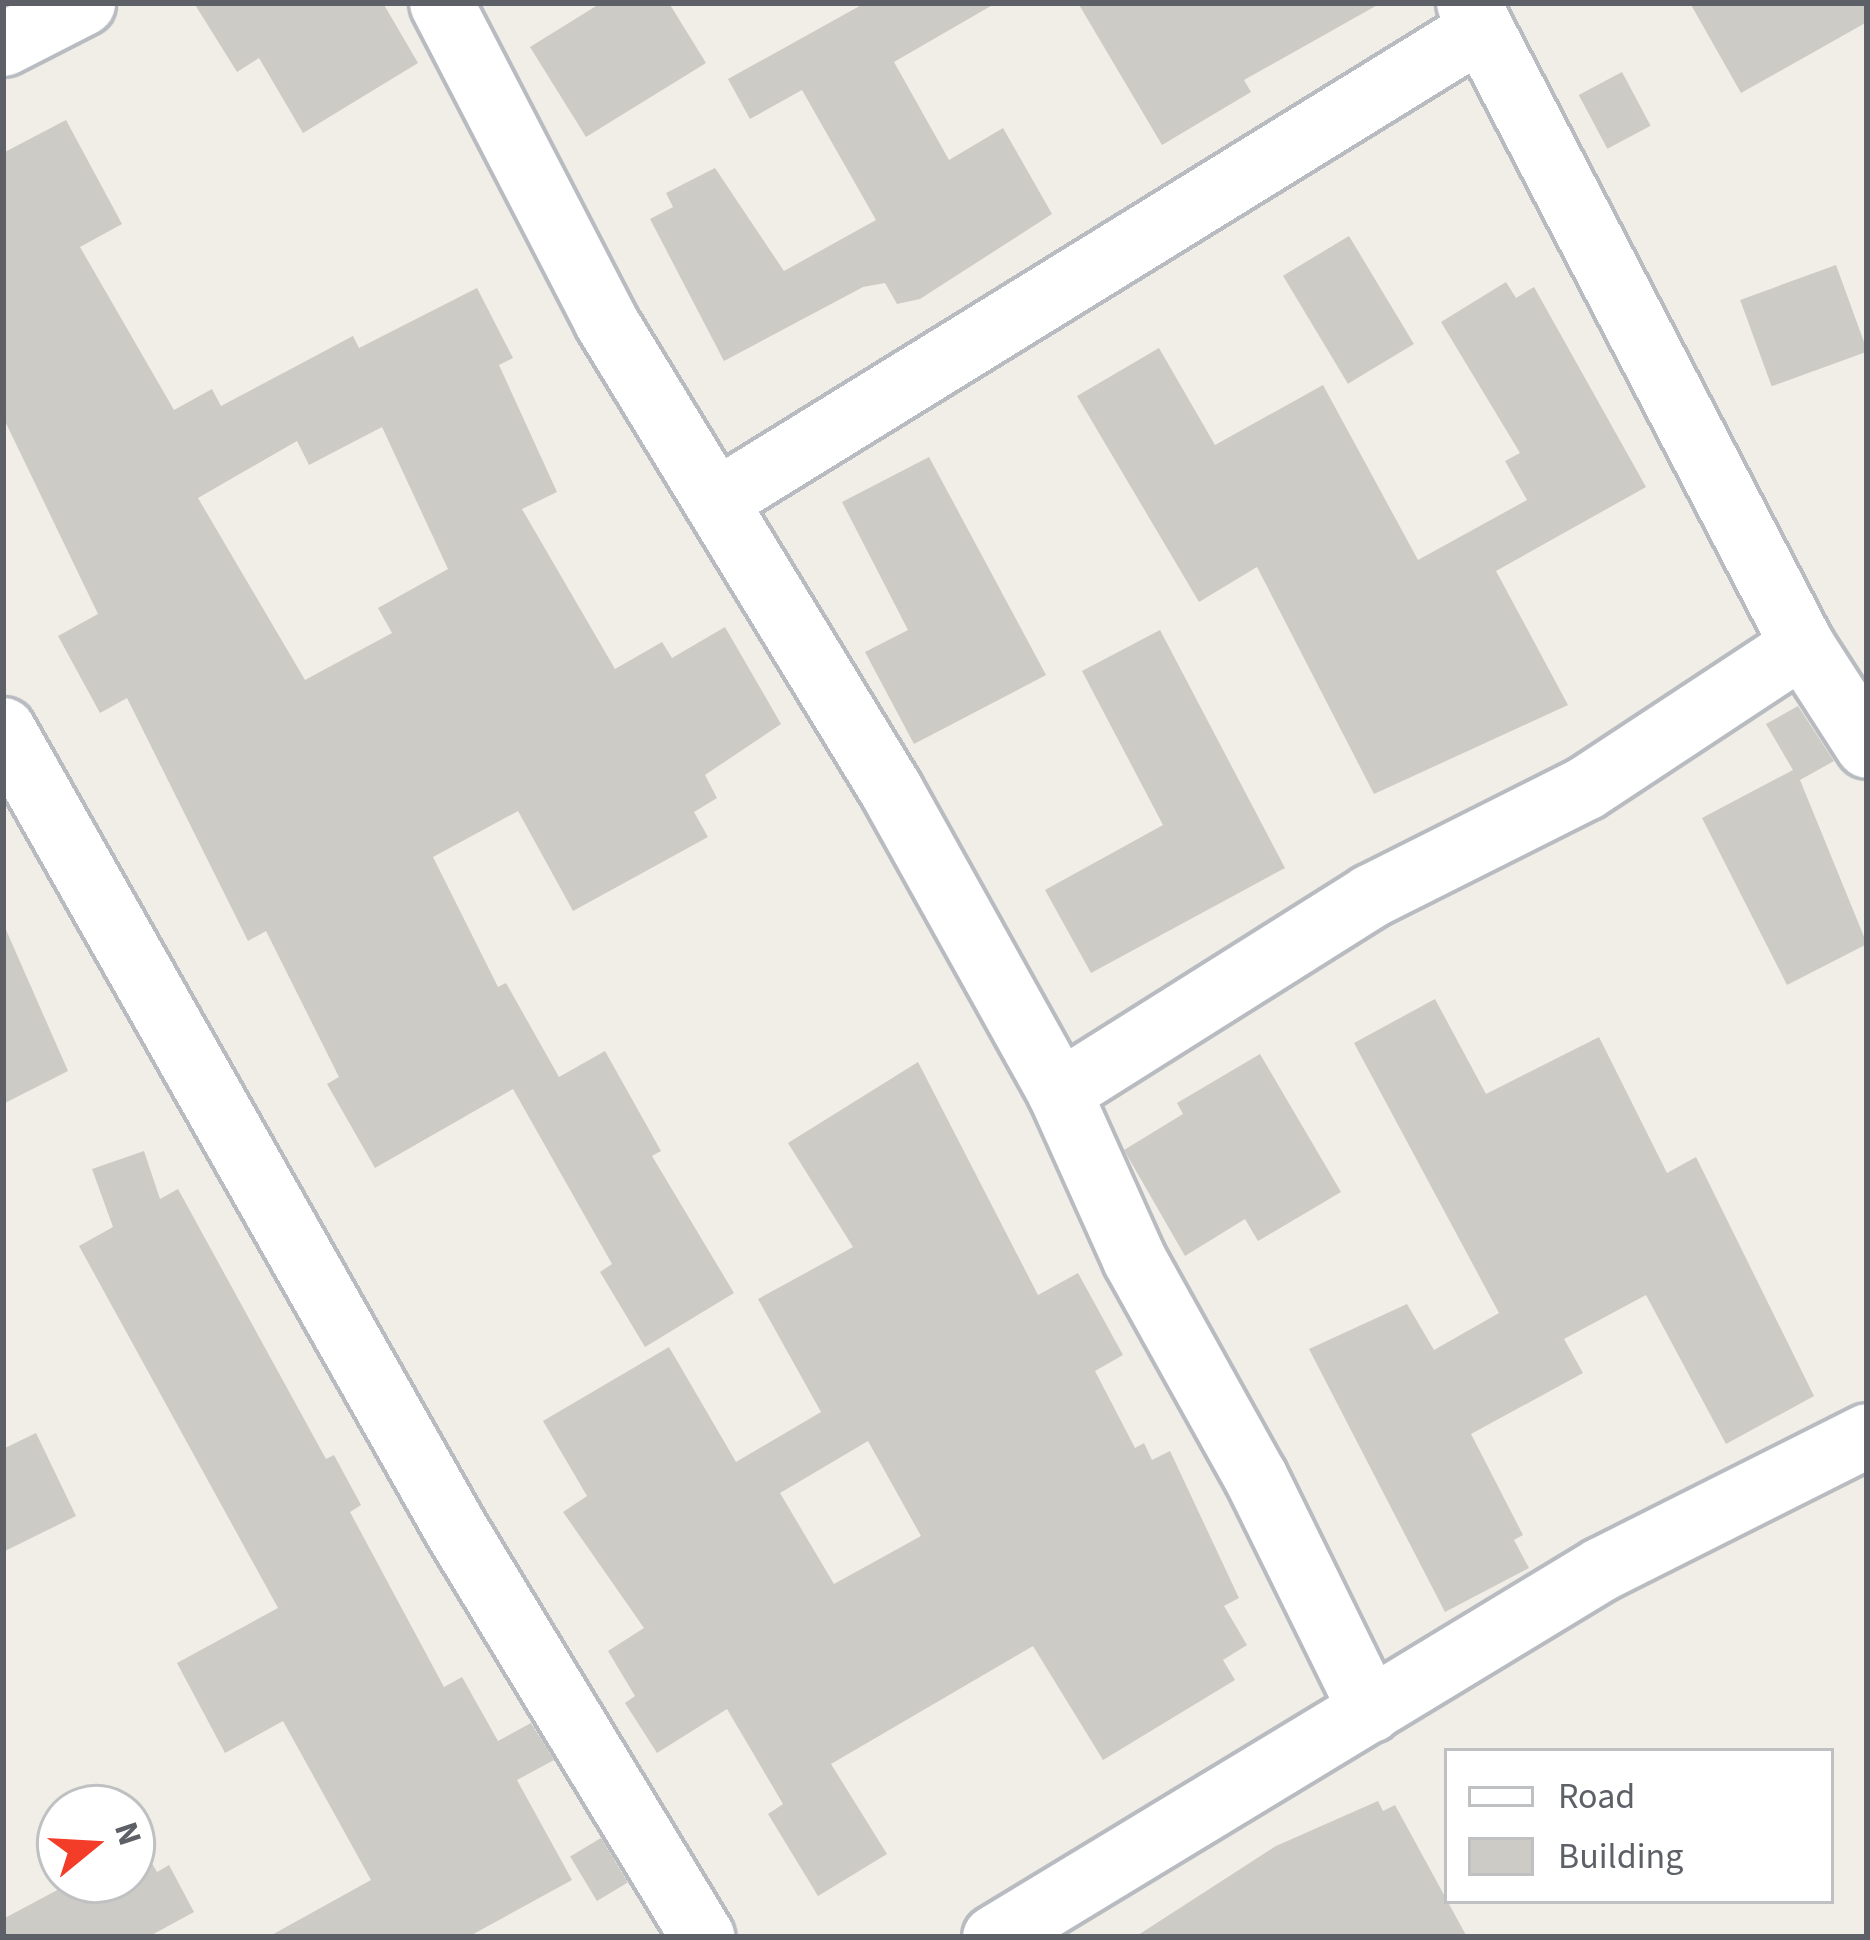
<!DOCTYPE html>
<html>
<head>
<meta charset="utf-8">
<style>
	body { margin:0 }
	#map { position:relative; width:1870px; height:1940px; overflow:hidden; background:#f0eee6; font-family:"Source Sans 3",sans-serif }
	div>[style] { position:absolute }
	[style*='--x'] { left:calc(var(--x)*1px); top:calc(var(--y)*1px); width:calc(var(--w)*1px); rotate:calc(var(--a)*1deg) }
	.building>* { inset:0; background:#cdcbc5; transform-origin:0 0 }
	.roads { filter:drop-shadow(3px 0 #b8bbc0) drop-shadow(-3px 0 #b8bbc0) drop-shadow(0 3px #b8bbc0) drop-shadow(0 -3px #b8bbc0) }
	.minor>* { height:63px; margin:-31.5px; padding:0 31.5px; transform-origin:31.5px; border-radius:31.5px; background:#fff }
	span { translate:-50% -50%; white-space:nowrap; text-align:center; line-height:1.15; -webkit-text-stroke:12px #fff; paint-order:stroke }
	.frame { position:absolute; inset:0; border:6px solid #5d6167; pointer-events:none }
	.legend { position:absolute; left:1444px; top:1748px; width:390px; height:156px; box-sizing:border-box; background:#fff; border:3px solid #bec0c2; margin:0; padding:15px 21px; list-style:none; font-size:36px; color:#5d6167 }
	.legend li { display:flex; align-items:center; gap:24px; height:60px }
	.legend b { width:60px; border:3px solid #bec0c2 }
	.north { position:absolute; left:36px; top:1784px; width:120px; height:120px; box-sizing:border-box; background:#fff; border:3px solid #bec0c2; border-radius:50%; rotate:72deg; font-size:33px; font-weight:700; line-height:48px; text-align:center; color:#5d6167 }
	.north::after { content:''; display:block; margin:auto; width:42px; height:54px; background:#f33d29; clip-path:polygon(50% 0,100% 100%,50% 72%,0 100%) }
</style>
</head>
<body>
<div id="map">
	<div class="building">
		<div style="clip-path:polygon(194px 3px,383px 3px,418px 63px,303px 133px,259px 58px,237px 72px)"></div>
		<div style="clip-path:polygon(601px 3px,669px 3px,706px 63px,586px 137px,530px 47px)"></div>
		<div style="clip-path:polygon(865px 3px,996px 3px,894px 62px,949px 160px,1003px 128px,1052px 214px,920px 299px,897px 304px,885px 283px,863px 287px,724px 361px,650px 219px,673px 207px,666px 193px,715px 168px,784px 271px,876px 220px,802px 90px,750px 119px,728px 79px)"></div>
		<div style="clip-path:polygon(1078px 3px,1381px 3px,1244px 80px,1251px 92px,1162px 145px)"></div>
		<div style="clip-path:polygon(1690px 3px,1867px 3px,1867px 22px,1741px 93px)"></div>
		<div style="left:1622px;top:72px;width:61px;height:49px;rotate:62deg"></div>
		<div style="clip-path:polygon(evenodd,66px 120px,122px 224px,80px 247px,174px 410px,212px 389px,221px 406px,353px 336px,359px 348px,477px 288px,513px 358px,499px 365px,557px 492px,522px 509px,615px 669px,662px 642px,672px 658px,725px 627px,781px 724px,705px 775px,717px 798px,694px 812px,708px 837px,573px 911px,518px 811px,433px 857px,498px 987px,506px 983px,559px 1077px,605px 1051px,661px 1151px,652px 1156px,734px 1293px,645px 1347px,600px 1272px,612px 1264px,513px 1089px,375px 1168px,327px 1084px,339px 1077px,266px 931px,248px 941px,127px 698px,100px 713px,58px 636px,98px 614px,3px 417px,3px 153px,66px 120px,382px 427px,448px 569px,378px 608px,392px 633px,305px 680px,198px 498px,297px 441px,309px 465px,382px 427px)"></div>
		<div style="left:1349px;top:236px;width:126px;height:77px;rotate:59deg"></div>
		<div style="left:1836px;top:265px;width:92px;height:102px;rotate:70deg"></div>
		<div style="clip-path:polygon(1506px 282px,1516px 298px,1534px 287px,1646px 487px,1496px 571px,1568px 705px,1374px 794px,1257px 567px,1199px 602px,1077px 396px,1159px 348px,1215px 445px,1323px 385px,1418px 560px,1527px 500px,1505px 461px,1520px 453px,1441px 322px)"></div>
		<div style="clip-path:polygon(929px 457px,1046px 675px,914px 744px,865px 652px,908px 630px,842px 502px)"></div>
		<div style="clip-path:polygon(1160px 630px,1285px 868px,1091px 973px,1045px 890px,1163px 825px,1082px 671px)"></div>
		<div style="clip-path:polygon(1798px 706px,1834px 761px,1800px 780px,1867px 944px,1787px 985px,1702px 818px,1793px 770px,1766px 724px)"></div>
		<div style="clip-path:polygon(3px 923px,68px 1071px,3px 1104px)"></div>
		<div style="clip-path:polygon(1435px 999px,1486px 1094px,1599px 1037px,1667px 1173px,1696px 1157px,1814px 1396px,1726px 1444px,1646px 1295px,1564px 1339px,1583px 1373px,1471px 1434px,1523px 1535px,1514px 1540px,1529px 1568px,1445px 1612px,1309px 1349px,1407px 1304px,1434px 1350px,1499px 1313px,1354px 1043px)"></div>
		<div style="clip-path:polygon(1260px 1054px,1341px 1192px,1258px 1241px,1245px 1219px,1185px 1256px,1124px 1150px,1183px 1114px,1177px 1103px)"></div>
		<div style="clip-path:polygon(evenodd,918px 1062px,1038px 1295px,1078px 1273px,1123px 1355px,1095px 1371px,1135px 1448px,1144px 1443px,1152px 1460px,1170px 1451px,1239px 1598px,1224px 1606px,1247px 1645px,1223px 1660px,1235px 1680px,1103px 1760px,1033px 1646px,831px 1764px,887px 1854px,818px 1896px,768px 1814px,783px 1804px,727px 1709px,657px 1753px,625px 1703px,635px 1696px,608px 1651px,644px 1628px,563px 1512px,587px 1496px,543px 1421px,669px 1347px,736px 1462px,821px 1412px,758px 1299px,853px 1247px,788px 1143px,918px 1062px,868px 1441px,921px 1536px,834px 1584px,780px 1493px,868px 1441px)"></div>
		<div style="clip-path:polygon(144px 1151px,160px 1199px,178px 1189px,326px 1459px,334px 1455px,361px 1505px,350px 1512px,444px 1687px,462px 1677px,498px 1741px,531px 1723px,554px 1760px,517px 1780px,572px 1880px,468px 1937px,268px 1937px,371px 1880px,283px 1721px,225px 1753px,177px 1663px,278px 1608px,79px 1246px,113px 1227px,92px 1169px)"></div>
		<div style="clip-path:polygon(36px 1433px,76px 1516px,3px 1552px,3px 1449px)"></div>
		<div style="clip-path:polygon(1378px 1801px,1383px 1811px,1395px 1805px,1467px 1937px,1135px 1937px,1276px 1846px)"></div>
		<div style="left:601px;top:1838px;width:52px;height:36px;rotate:59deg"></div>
		<div style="clip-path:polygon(142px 1846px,157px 1872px,169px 1865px,194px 1912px,148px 1937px,3px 1937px,3px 1919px,76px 1880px,132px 1880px,132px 1851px)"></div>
	</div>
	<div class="roads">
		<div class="minor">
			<div style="--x:441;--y:3;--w:357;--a:62.6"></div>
			<div style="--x:605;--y:320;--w:550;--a:58.68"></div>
			<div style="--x:891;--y:790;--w:346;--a:60.9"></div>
			<div style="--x:1059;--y:1092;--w:183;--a:65.8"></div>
			<div style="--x:1134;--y:1259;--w:248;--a:60.9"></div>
			<div style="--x:1255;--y:1476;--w:261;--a:63.8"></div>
			<div style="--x:1468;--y:3;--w:724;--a:62.51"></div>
			<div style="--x:1802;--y:645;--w:120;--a:57.2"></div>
			<div style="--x:3;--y:44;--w:90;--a:-27.1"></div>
			<div style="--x:720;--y:498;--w:893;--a:-31.68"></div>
			<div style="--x:3;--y:729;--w:918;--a:60.5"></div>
			<div style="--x:455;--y:1528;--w:478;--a:58.8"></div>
			<div style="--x:1059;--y:1092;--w:368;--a:-32.2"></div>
			<div style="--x:1370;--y:896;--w:241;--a:-26.7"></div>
			<div style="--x:1585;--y:788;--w:260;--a:-33.4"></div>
			<div style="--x:994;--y:1937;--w:710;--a:-31.23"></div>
			<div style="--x:1601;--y:1569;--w:298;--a:-26.7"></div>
		</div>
	</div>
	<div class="frame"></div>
	<ul class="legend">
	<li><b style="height:15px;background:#fff"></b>Road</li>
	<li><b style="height:33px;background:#cdcbc5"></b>Building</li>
	</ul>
	<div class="north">N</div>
</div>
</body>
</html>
